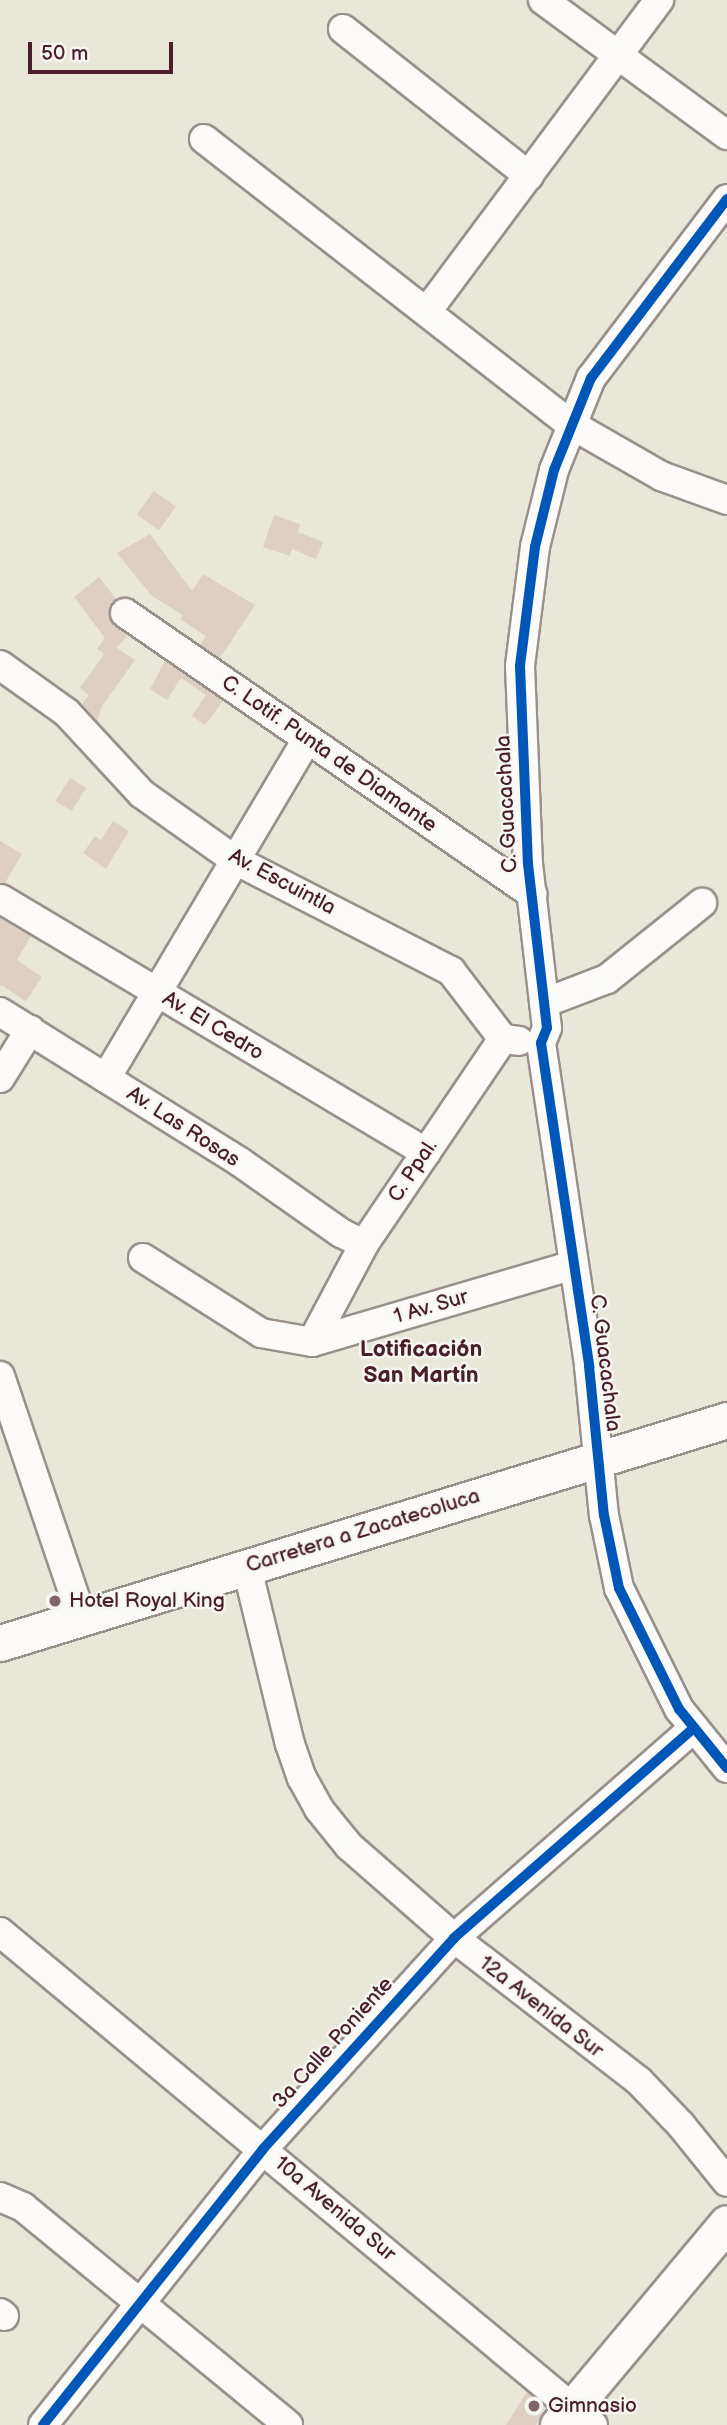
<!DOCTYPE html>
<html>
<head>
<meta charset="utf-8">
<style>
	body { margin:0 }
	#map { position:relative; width:727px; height:2425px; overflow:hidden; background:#e9e6da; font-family:"Balsamiq Sans",sans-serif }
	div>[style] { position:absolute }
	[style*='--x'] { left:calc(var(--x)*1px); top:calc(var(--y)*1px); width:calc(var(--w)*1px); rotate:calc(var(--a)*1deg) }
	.building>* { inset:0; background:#ddcfc3; transform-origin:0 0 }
	.roads { filter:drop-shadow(2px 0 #99908c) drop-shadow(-2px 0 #99908c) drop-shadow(0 2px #99908c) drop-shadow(0 -2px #99908c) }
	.minor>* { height:28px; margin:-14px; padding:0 14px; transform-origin:14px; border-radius:14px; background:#fcfbf9 }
	.major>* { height:35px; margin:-17.5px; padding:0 17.5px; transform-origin:17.5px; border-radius:17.5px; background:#fcfbf9 }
	.cycleway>* { height:10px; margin:-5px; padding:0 5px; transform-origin:5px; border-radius:5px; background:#0057b8 }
	.dots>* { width:19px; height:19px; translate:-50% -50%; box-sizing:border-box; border:4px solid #f6f6f2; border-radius:50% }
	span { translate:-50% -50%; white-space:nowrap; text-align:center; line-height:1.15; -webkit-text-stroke:5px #f6f6f2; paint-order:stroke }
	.street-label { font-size:21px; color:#4a1f2b }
	.poi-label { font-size:21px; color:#4a1f2b }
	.left { translate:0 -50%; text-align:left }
	.neighbourhood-label { font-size:23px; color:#4a1f2b; font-weight:700 }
	.scale { position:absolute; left:28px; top:42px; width:145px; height:32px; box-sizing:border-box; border:4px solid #4a1f2b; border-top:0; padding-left:9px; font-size:21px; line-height:24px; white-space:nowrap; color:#4a1f2b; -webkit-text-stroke:5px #f6f6f2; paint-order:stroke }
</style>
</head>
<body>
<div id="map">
	<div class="building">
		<div style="left:154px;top:491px;width:27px;height:29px;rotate:36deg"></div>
		<div style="clip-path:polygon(274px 515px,300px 524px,298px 532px,323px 542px,316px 559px,292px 549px,290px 556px,263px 547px)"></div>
		<div style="clip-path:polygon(150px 534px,192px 591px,203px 574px,255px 605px,220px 658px,200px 645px,206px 636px,180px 619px,183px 615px,152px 596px,117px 553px)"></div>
		<div style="clip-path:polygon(99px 577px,116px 599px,110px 606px,110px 621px,127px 635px,117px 648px,135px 660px,102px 706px,97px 721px,82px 704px,89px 695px,80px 688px,104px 654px,97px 649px,105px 638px,74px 597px)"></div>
		<div style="clip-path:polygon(165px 661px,223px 701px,205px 725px,192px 716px,206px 695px,181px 678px,167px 700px,150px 689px)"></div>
		<div style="left:70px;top:778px;width:19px;height:27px;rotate:32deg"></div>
		<div style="clip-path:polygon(113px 821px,129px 831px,106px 869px,83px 853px,95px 836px,101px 840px)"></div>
		<div style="clip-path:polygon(0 841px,22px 854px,5px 883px,0 883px)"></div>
		<div style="clip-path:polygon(0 918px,31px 936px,17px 960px,42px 977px,26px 1001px,1px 985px,0 988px)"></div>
		<div style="clip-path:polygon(527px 2392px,545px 2407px,536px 2425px,506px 2425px)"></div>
	</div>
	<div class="roads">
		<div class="minor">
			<div style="--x:543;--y:0;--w:228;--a:36.3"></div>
			<div style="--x:343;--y:29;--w:237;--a:38.3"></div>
			<div style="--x:204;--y:139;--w:466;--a:37.9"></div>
			<div style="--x:572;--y:425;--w:103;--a:29.8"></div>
			<div style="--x:661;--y:476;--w:70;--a:20"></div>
			<div style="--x:727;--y:199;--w:225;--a:127.2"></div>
			<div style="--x:591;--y:378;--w:99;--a:111.9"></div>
			<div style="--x:554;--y:470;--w:79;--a:103.9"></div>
			<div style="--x:535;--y:547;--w:120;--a:97.2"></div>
			<div style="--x:520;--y:666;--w:198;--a:87.7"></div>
			<div style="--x:528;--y:864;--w:165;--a:83.4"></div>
			<div style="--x:547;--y:1028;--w:16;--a:112"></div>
			<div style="--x:541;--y:1043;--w:327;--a:81.5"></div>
			<div style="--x:589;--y:1366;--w:150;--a:84.3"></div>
			<div style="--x:604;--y:1515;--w:75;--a:78.4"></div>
			<div style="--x:619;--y:1588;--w:135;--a:63.6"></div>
			<div style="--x:679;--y:1709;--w:76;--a:50.9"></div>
			<div style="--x:428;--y:310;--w:387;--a:-53.3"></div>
			<div style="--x:125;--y:613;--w:495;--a:34.6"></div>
			<div style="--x:0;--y:665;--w:82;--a:35.6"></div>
			<div style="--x:67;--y:713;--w:110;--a:47.2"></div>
			<div style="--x:142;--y:794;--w:114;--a:35.4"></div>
			<div style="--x:235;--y:860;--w:243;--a:27.2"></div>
			<div style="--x:451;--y:971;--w:86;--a:52.6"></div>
			<div style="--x:1;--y:899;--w:495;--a:30.8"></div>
			<div style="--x:544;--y:1003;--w:67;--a:-20.9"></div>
			<div style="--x:607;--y:979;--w:122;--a:-38.7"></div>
			<div style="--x:0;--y:1012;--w:283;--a:32"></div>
			<div style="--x:240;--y:1162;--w:123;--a:35.1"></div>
			<div style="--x:341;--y:1233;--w:25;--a:26"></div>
			<div style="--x:0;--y:1078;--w:57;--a:-58"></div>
			<div style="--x:106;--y:1078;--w:394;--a:-59.3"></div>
			<div style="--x:143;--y:1258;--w:140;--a:32.4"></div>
			<div style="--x:261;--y:1333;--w:52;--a:10"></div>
			<div style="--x:312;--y:1342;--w:272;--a:-16.4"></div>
			<div style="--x:312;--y:1342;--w:111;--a:-62"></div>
			<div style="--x:364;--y:1244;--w:248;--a:-55.9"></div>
			<div style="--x:503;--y:1039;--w:16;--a:7"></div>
			<div style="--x:0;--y:1376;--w:256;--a:71.3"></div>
			<div style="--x:247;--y:1568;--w:181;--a:76.3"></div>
			<div style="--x:290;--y:1744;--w:36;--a:71"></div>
			<div style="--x:302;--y:1778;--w:35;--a:61"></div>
			<div style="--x:319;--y:1809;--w:48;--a:51"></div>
			<div style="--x:349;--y:1846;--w:140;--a:41.2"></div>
			<div style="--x:454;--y:1938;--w:234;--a:37.7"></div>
			<div style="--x:639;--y:2081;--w:61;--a:46.3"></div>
			<div style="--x:681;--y:2125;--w:73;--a:51.1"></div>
			<div style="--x:0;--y:1932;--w:771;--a:39.74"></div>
			<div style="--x:0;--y:2197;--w:25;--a:23"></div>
			<div style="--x:23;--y:2207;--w:343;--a:39.4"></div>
			<div style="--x:0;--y:2313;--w:5;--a:37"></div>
			<div style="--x:43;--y:2425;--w:353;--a:-51.4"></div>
			<div style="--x:263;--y:2149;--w:285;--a:-47.8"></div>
			<div style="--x:454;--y:1938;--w:319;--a:-41.2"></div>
		</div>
		<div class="major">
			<div style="--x:0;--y:1643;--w:760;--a:-17.05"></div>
			<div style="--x:558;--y:2425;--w:263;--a:-50.1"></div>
		</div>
	</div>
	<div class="cycleway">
		<div style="--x:727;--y:199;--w:225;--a:127.2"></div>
		<div style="--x:591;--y:378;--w:99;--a:111.9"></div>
		<div style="--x:554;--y:470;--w:79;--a:103.9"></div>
		<div style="--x:535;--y:547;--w:120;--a:97.2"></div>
		<div style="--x:520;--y:666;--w:198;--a:87.7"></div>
		<div style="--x:528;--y:864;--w:165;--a:83.4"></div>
		<div style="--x:547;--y:1028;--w:16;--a:112"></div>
		<div style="--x:541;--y:1043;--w:327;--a:81.5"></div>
		<div style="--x:589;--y:1366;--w:150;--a:84.3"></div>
		<div style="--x:604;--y:1515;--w:75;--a:78.4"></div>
		<div style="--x:619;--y:1588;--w:135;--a:63.6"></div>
		<div style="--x:679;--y:1709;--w:76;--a:50.9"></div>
		<div style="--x:43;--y:2425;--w:353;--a:-51.4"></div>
		<div style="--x:263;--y:2149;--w:285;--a:-47.8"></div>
		<div style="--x:454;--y:1938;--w:319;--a:-41.2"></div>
	</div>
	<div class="dots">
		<div style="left:55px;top:1601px;background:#826568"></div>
		<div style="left:534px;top:2406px;background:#826568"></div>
	</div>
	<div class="street-label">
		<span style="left:329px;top:754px;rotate:35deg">C. Lotif. Punta de Diamante</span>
		<span style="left:507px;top:804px;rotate:-93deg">C. Guacachala</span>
		<span style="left:282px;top:882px;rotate:28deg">Av. Escuintla</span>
		<span style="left:213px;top:1026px;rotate:31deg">Av. El Cedro</span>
		<span style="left:183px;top:1127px;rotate:33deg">Av. Las Rosas</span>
		<span style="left:413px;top:1171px;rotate:-56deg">C. Ppal.</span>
		<span style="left:431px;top:1307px;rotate:-16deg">1 Av. Sur</span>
		<span style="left:605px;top:1363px;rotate:83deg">C. Guacachala</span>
		<span style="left:363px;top:1531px;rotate:-17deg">Carretera a Zacatecoluca</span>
		<span style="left:541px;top:2007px;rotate:38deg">12a Avenida Sur</span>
		<span style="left:333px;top:2043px;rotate:-48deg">3a Calle Poniente</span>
		<span style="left:335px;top:2209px;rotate:40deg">10a Avenida Sur</span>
	</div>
	<div class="poi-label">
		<span class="left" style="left:69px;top:1601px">Hotel Royal King</span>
		<span class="left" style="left:548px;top:2406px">Gimnasio</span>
	</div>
	<div class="neighbourhood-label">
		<span style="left:421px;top:1362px">Lotificación<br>San Martín</span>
	</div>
	<div class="scale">50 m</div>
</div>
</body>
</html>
